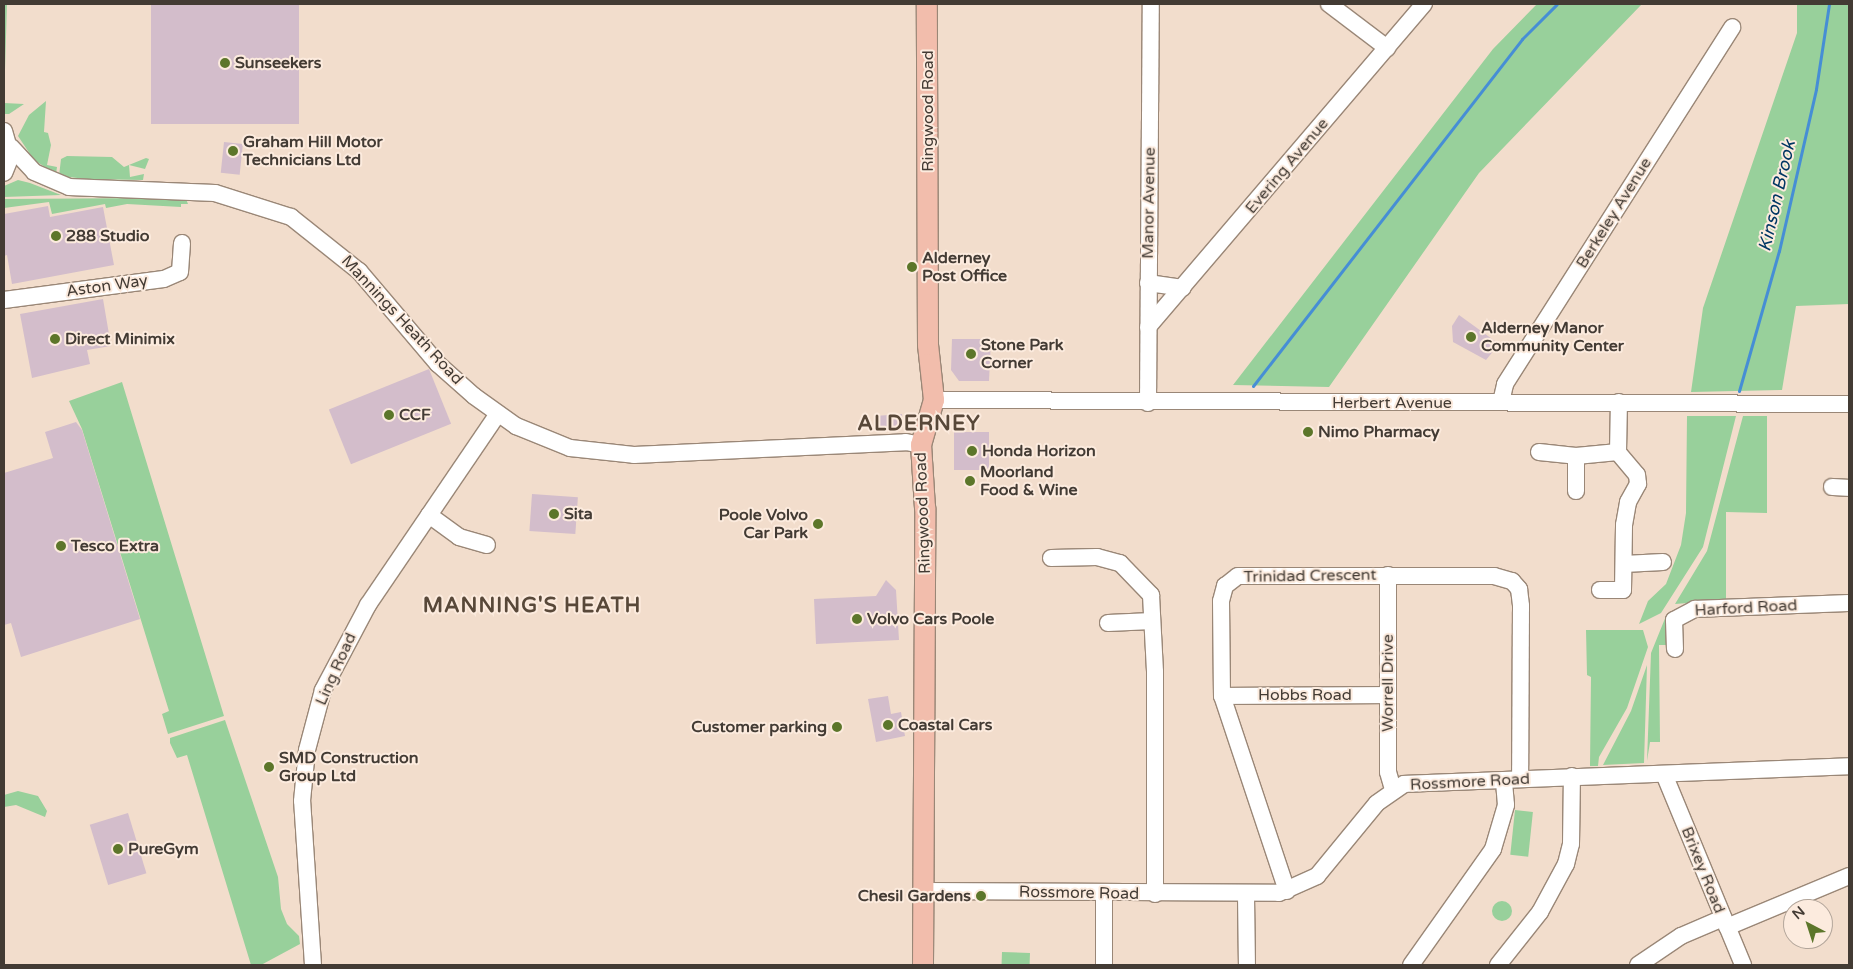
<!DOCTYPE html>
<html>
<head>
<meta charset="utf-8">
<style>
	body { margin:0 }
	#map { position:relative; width:1853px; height:969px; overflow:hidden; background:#f2ddcc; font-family:"Varela Round",sans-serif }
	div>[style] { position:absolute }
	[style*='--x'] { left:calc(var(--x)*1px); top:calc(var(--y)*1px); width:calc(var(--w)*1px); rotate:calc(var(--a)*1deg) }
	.green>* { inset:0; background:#98d09b; transform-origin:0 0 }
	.round { border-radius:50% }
	.stream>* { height:3px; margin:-1.5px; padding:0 1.5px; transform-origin:1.5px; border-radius:1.5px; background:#468ed5 }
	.building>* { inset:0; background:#d3bdcb; transform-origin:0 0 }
	.roads { filter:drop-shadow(1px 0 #9a8777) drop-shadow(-1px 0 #9a8777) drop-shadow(0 1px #9a8777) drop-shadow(0 -1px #9a8777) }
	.minor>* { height:16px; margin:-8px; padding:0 8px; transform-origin:8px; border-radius:8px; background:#fff }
	.major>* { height:20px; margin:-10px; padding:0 10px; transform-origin:10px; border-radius:10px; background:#f2bdac }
	.dots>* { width:14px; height:14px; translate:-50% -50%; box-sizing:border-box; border:2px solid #fcebde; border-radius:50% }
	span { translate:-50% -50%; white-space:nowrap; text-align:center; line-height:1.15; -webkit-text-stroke:4px #fcebde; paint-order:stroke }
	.poi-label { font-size:16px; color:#433b34; font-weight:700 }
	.left { translate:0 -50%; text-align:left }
	.right { translate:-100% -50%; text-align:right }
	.street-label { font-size:16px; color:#433b34 }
	.water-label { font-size:18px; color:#003663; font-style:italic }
	.district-label { font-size:21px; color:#584839; font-weight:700; letter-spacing:1px }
	.frame { position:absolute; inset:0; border:5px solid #433b34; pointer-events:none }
	.north { position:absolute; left:1783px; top:899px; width:50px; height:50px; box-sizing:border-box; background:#fcebde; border:1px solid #b2a59a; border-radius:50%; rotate:320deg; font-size:14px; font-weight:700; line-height:20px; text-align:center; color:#433b34 }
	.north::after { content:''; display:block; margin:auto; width:18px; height:22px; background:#5c762a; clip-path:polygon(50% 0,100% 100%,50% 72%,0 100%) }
</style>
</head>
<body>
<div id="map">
	<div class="green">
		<div style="clip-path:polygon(4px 4px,7px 4px,4px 103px,24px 104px,9px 114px,4px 114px)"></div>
		<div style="clip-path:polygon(1537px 4px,1642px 4px,1479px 173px,1329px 387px,1233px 385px,1493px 49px)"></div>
		<div style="clip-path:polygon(1797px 4px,1849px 4px,1849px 304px,1796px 306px,1782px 390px,1691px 392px,1703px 308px,1797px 33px)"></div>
		<div style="clip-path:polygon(46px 101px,44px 132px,48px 133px,51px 145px,47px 165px,57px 167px,56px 174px,34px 160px,18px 136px,29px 115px)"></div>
		<div style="clip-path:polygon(67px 156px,112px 157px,124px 167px,146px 158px,149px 159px,145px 169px,129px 165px,130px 177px,144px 174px,143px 180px,87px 179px,59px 176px,61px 159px)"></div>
		<div style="clip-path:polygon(18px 180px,30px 183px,61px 195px,4px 197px,4px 186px)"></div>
		<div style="clip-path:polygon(153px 198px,186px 199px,188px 204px,181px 204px,181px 207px,127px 204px,106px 208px,105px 204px,52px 214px,49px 202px,4px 208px,4px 199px)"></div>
		<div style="clip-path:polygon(122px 382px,224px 716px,168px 734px,162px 714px,169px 711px,82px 429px,69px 401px)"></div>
		<div style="clip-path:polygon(1687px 416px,1736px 416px,1703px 547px,1661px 613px,1639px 624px,1648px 601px,1666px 584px,1681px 545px,1686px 513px)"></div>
		<div style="clip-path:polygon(1743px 416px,1767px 416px,1767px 513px,1726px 512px,1726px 600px,1675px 604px,1707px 551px)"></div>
		<div style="clip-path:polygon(1681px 609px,1672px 645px,1659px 645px,1660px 742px,1650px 742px,1647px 761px,1651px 653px,1666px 616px)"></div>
		<div style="clip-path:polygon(1586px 630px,1643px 630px,1648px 647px,1627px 708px,1599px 757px,1598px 766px,1590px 766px,1591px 677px,1587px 675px)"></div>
		<div style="clip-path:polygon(1647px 665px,1644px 763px,1603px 765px,1631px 711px)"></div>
		<div style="clip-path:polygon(225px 720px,278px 877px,281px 909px,287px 924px,299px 936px,300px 944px,261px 965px,251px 965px,187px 755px,177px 758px,170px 743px,170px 738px)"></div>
		<div style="clip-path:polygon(18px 791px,38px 796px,47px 811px,45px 817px,16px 805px,4px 807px,4px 795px)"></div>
		<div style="left:1515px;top:810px;width:18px;height:45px;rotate:6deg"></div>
		<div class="round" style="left:1492px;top:901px;width:20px;height:20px"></div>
		<div style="left:1002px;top:952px;width:28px;height:13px;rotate:2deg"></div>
	</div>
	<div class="stream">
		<div style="--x:1253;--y:386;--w:439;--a:-52.2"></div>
		<div style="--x:1522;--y:39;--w:49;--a:-45"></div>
		<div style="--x:1739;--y:391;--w:146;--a:-74.1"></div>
		<div style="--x:1779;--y:251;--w:166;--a:-77.1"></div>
		<div style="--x:1816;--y:89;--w:86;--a:-81.3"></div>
	</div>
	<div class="building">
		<div style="left:151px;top:4px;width:148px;height:120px"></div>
		<div style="left:224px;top:142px;width:19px;height:31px;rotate:6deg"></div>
		<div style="clip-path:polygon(48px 206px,50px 217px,103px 207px,114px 265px,12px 284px,7px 255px,4px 256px,4px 214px)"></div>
		<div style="clip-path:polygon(103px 299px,111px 346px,87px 350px,90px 364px,32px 378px,20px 314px)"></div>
		<div style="clip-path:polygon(1459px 315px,1499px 344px,1486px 360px,1453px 342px,1452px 326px)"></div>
		<div style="clip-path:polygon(952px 339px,991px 339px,989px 381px,959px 381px,951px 370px)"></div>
		<div style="left:429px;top:369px;width:59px;height:108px;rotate:68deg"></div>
		<div style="clip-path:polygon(902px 414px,903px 428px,876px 427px,875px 416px)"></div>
		<div style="clip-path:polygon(76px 422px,82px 430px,140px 619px,21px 657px,11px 623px,4px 625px,4px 473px,53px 458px,45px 432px)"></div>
		<div style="left:989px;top:432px;width:38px;height:35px;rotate:90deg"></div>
		<div style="left:532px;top:494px;width:46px;height:37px;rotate:4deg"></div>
		<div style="clip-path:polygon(886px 580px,896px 590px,899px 640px,816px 644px,814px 599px,876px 596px)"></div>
		<div style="clip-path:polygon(888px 696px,891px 714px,901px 712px,905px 736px,876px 742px,868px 699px)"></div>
		<div style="left:128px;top:813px;width:63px;height:40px;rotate:73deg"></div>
	</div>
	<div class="roads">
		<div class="minor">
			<div style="--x:1329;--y:4;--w:73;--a:37.2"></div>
			<div style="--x:4;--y:131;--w:26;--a:74"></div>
			<div style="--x:11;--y:156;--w:18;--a:112"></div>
			<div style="--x:11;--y:147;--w:34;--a:47"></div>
			<div style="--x:34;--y:172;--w:38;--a:23"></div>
			<div style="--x:69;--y:187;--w:146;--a:2.4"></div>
			<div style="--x:215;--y:193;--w:80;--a:17.5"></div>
			<div style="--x:291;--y:217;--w:87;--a:38.5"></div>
			<div style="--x:359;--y:271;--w:122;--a:49.7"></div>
			<div style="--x:438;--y:364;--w:48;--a:41.6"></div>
			<div style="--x:474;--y:396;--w:52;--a:35.5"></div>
			<div style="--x:516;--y:426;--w:58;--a:22.2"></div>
			<div style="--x:570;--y:448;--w:64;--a:6.2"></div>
			<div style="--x:634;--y:455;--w:272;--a:-2.7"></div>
			<div style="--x:906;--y:442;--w:15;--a:11"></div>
			<div style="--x:1148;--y:283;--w:35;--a:8"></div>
			<div style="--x:4;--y:300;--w:161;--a:-7.5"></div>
			<div style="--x:164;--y:279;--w:17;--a:-24"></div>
			<div style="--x:180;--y:272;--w:29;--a:-86"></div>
			<div style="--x:1148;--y:327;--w:425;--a:-49.5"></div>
			<div style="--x:934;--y:400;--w:915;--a:0.25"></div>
			<div style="--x:1501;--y:402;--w:18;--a:-77"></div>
			<div style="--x:1505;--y:384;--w:423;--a:-57.5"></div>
			<div style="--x:1148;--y:403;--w:399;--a:-89.6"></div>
			<div style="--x:1539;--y:452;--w:37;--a:6"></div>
			<div style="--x:1576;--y:456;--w:42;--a:-5.4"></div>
			<div style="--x:1618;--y:452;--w:50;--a:-88.9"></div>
			<div style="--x:1576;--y:456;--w:35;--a:90"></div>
			<div style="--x:1832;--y:487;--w:17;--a:3"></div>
			<div style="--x:429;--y:515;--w:37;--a:36"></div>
			<div style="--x:459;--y:537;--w:29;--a:16"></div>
			<div style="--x:1051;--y:558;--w:46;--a:-1.2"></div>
			<div style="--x:1097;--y:557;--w:24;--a:15"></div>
			<div style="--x:1120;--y:563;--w:45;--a:45.9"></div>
			<div style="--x:1151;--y:595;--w:77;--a:87"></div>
			<div style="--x:1155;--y:672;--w:222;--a:90"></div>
			<div style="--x:1624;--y:564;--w:39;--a:-3"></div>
			<div style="--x:1388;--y:575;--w:197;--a:90"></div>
			<div style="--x:1388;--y:772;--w:18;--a:74"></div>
			<div style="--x:1600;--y:590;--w:23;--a:0"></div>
			<div style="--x:1623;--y:590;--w:65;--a:-89.1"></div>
			<div style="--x:1624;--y:525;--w:23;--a:-80"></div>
			<div style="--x:1628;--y:502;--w:21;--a:-61"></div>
			<div style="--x:1638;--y:484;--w:9;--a:-96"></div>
			<div style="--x:1637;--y:475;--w:30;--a:-130"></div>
			<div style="--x:1108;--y:623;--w:44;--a:-2.6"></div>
			<div style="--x:1675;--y:649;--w:29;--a:-92"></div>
			<div style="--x:1674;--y:620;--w:24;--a:-28"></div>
			<div style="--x:1695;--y:609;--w:154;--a:-2.2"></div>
			<div style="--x:1222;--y:696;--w:166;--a:-0.3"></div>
			<div style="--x:1664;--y:774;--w:207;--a:67.5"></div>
			<div style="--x:924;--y:891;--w:355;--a:0.3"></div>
			<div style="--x:1279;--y:893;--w:42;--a:-24.1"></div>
			<div style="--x:1317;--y:876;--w:94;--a:-50.6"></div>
			<div style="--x:1377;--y:803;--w:33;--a:-35"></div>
			<div style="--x:1404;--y:784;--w:445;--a:-2.3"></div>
			<div style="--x:1287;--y:891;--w:206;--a:-108.4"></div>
			<div style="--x:1222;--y:696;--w:95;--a:-90.6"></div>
			<div style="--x:1221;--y:601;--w:16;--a:-75"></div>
			<div style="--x:1225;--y:586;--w:16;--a:-38"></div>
			<div style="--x:1238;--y:576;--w:256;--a:0"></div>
			<div style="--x:1494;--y:576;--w:19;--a:16"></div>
			<div style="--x:1512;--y:581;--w:11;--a:49"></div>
			<div style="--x:1519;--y:589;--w:17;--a:83"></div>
			<div style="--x:1521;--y:606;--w:173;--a:90.3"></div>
			<div style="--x:1246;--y:896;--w:69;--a:89.2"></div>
			<div style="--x:1727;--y:927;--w:132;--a:-22.7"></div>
			<div style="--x:313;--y:965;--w:164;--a:-93.8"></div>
			<div style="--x:302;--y:801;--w:51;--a:-84.4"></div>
			<div style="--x:307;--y:750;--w:62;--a:-75.1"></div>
			<div style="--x:323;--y:690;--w:96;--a:-62.1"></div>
			<div style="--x:368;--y:605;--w:231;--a:-55.8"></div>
			<div style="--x:1104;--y:965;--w:73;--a:-90"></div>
			<div style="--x:1411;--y:965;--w:142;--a:-54.7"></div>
			<div style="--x:1493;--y:849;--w:46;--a:-73.5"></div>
			<div style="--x:1506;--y:805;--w:25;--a:-95"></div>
			<div style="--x:1498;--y:965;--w:68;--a:-51.6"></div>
			<div style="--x:1540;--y:912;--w:55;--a:-61.6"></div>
			<div style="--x:1566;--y:864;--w:21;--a:-76"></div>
			<div style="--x:1571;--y:844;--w:68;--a:-89.2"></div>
			<div style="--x:1638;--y:965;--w:52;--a:-34"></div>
			<div style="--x:1681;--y:936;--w:46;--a:-23.2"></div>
		</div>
		<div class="major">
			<div style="--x:923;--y:965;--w:457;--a:-89.7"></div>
			<div style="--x:925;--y:508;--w:63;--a:-93.6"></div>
			<div style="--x:921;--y:445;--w:47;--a:-73.9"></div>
			<div style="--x:934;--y:400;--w:55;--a:-96.2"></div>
			<div style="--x:928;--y:345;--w:341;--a:-90.2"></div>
		</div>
	</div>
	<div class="dots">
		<div style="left:225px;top:63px;background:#5c762a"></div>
		<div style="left:233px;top:151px;background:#5c762a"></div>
		<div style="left:56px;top:236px;background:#5c762a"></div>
		<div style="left:912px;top:267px;background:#5c762a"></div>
		<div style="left:1471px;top:337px;background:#5c762a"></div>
		<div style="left:55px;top:339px;background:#5c762a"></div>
		<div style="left:971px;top:354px;background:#5c762a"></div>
		<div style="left:389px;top:415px;background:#5c762a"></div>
		<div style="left:1308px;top:432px;background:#5c762a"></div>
		<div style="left:972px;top:451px;background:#5c762a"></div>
		<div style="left:970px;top:481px;background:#5c762a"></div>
		<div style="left:554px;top:514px;background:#5c762a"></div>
		<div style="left:818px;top:524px;background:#5c762a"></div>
		<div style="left:61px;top:546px;background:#5c762a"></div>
		<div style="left:857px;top:619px;background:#5c762a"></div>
		<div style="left:888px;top:725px;background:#5c762a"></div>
		<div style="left:837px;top:727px;background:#5c762a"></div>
		<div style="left:269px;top:767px;background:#5c762a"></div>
		<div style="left:118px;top:849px;background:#5c762a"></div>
		<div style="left:981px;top:896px;background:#5c762a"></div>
	</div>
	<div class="poi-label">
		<span class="left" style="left:235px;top:63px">Sunseekers</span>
		<span class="left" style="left:243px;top:151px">Graham Hill Motor<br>Technicians Ltd</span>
		<span class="left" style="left:66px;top:236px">288 Studio</span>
		<span class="left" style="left:922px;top:267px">Alderney<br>Post Office</span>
		<span class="left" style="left:1481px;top:337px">Alderney Manor<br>Community Center</span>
		<span class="left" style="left:65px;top:339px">Direct Minimix</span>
		<span class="left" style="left:981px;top:354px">Stone Park<br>Corner</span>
		<span class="left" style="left:399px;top:415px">CCF</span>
		<span class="left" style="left:1318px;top:432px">Nimo Pharmacy</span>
		<span class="left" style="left:982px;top:451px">Honda Horizon</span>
		<span class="left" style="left:980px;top:481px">Moorland<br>Food &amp; Wine</span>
		<span class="left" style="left:564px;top:514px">Sita</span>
		<span class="right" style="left:808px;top:524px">Poole Volvo<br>Car Park</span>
		<span class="left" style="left:71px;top:546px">Tesco Extra</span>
		<span class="left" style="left:867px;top:619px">Volvo Cars Poole</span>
		<span class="left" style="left:898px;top:725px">Coastal Cars</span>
		<span class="right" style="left:827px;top:727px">Customer parking</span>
		<span class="left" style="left:279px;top:767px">SMD Construction<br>Group Ltd</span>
		<span class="left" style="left:128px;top:849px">PureGym</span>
		<span class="right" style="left:971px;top:896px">Chesil Gardens</span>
	</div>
	<div class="street-label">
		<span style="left:928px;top:111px;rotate:-90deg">Ringwood Road</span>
		<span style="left:1287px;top:166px;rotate:-50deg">Evering Avenue</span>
		<span style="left:1149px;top:203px;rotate:-89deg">Manor Avenue</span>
		<span style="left:1614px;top:213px;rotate:-58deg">Berkeley Avenue</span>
		<span style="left:107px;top:286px;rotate:-8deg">Aston Way</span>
		<span style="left:402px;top:320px;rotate:47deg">Mannings Heath Road</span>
		<span style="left:1392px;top:403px">Herbert Avenue</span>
		<span style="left:923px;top:513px;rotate:-92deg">Ringwood Road</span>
		<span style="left:1310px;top:576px;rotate:-1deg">Trinidad Crescent</span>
		<span style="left:1746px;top:608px;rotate:-3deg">Harford Road</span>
		<span style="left:336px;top:669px;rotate:-66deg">Ling Road</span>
		<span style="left:1388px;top:683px;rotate:-90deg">Worrell Drive</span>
		<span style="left:1305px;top:695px">Hobbs Road</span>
		<span style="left:1470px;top:782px;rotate:-3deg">Rossmore Road</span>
		<span style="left:1703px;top:870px;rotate:68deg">Brixey Road</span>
		<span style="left:1079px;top:893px;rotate:1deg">Rossmore Road</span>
	</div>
	<div class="water-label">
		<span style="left:1777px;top:196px;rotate:-77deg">Kinson Brook</span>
	</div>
	<div class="district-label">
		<span style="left:919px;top:424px">ALDERNEY</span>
		<span style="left:532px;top:606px">MANNING'S HEATH</span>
	</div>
	<div class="frame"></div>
	<div class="north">N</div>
</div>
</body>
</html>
